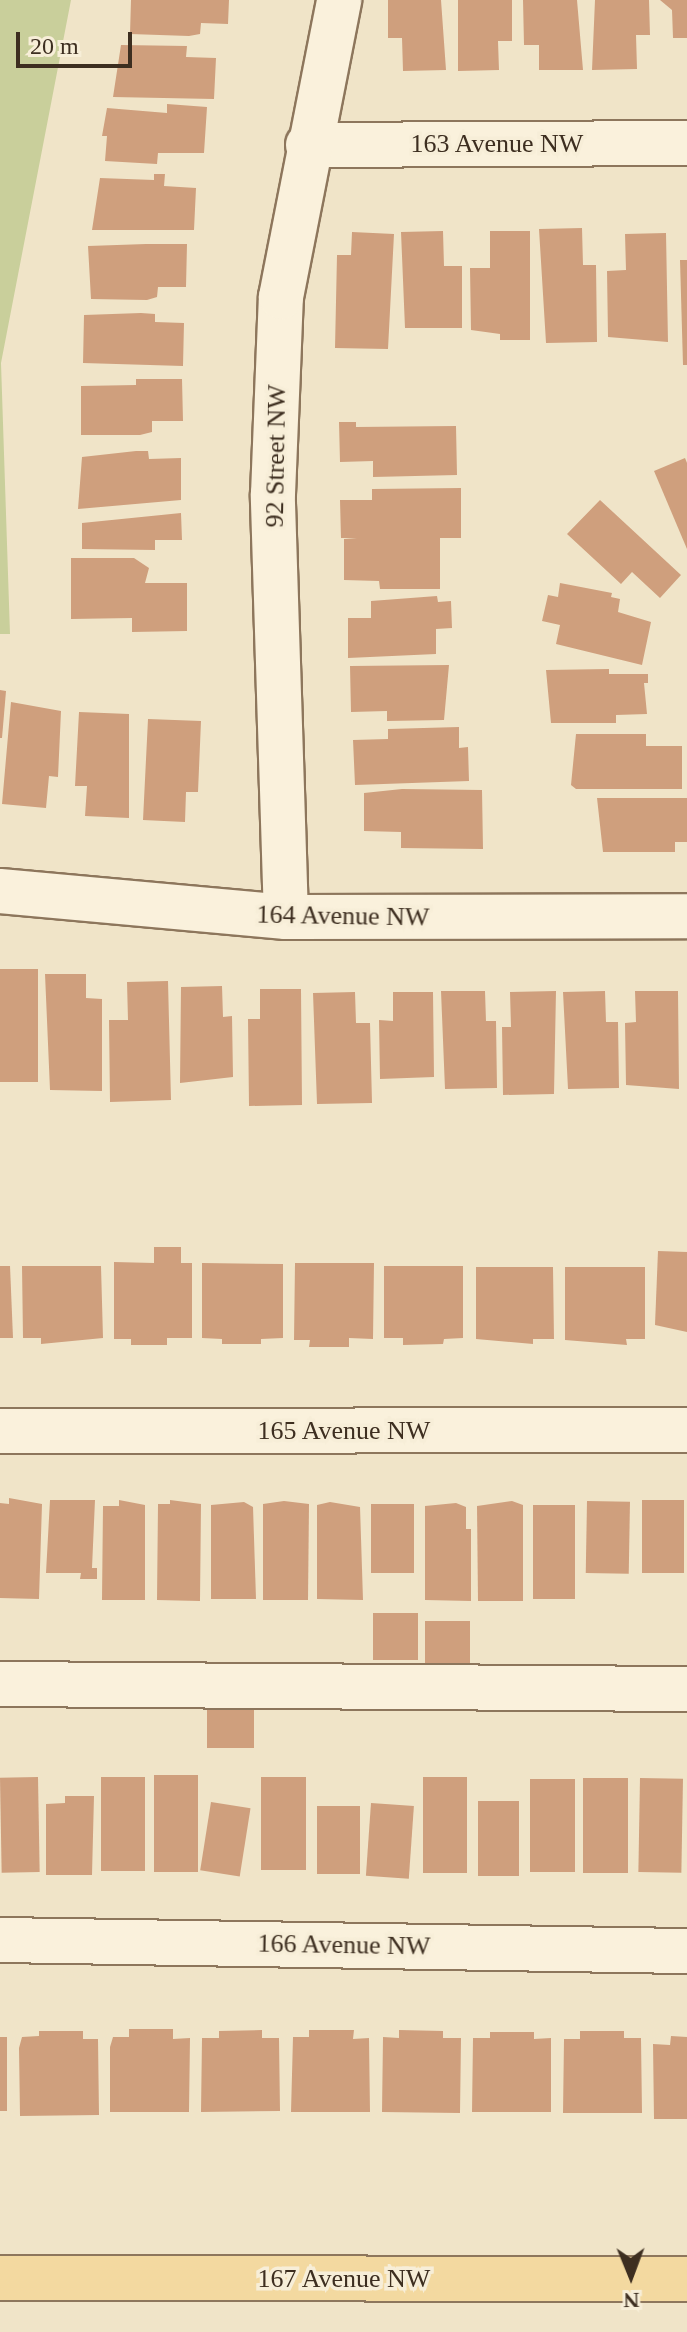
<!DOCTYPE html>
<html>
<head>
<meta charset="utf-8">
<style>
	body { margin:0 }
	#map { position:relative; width:687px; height:2332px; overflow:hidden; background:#f0e4c8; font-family:Georgia,serif }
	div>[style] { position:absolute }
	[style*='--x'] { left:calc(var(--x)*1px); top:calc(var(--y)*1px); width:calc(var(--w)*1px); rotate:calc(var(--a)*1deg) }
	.green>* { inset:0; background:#c9cf9b }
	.building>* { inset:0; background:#cf9f7d; transform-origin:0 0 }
	.roads { filter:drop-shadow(2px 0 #8d765c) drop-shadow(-2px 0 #8d765c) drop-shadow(0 2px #8d765c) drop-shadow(0 -2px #8d765c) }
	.minor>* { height:44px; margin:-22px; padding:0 22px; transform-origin:22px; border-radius:22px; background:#faf1dc }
	.major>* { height:44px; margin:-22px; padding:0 22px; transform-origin:22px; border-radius:22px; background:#f3d9a0 }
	span { translate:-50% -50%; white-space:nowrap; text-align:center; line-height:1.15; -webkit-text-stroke:7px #f7eed8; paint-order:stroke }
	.street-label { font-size:26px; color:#3d2e20 }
	.north { position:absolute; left:591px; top:2236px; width:80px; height:80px; -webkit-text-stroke:6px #f7eed8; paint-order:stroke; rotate:179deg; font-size:22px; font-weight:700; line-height:32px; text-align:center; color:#3d2e20 }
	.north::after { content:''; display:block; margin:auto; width:28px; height:36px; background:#3d2e20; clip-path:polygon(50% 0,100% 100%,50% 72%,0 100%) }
	.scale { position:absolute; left:16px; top:32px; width:116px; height:36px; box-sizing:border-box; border:4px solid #3d2e20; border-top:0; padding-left:10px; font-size:24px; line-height:28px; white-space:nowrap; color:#3d2e20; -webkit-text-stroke:6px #f7eed8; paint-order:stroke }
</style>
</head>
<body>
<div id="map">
	<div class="green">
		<div style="clip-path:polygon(0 0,71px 0,1px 363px,10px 634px,0 634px)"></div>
	</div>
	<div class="building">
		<div style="clip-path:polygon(131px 0,229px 0,228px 24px,201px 23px,200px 34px,189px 36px,130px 34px)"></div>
		<div style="clip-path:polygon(388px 0,441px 0,446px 70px,403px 71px,402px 38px,388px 38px)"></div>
		<div style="clip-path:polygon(458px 0,512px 0,512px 41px,498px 41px,499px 70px,458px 71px)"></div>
		<div style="clip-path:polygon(523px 0,577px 0,583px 70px,539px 70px,539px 45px,524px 45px)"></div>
		<div style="clip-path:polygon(595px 0,649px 0,650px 35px,636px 35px,637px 69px,592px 70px)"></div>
		<div style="clip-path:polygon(660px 0,687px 0,687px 38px,673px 38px,672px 10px)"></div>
		<div style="clip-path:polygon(121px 45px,187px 46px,186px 57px,216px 58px,214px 99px,113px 97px)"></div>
		<div style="clip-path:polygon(167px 104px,207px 107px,204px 153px,158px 153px,157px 164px,105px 161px,107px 136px,102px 136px,107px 108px,167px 113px)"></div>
		<div style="clip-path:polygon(154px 174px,165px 174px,164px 186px,196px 188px,194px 230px,92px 230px,100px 178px,154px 180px)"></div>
		<div style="clip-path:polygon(582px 228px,583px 265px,596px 265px,597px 342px,546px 343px,539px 229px)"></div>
		<div style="clip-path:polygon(443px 231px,444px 266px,462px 266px,462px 328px,405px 328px,401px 232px)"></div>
		<div style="clip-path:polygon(490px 231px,530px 231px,530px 340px,500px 340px,500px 334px,471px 330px,470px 268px,490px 268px)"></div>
		<div style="clip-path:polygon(352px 232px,394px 234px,388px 349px,335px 348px,337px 255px,351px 255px)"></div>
		<div style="clip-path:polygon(666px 233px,668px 342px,608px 337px,607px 271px,626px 270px,625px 234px)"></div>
		<div style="clip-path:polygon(146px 244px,187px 244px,186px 287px,158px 287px,157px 297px,147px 300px,91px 299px,88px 246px)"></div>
		<div style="clip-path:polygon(680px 260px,687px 260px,687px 365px,683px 365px)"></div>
		<div style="clip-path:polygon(141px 313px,155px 314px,155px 322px,184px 323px,183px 366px,83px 363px,84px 315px)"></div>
		<div style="clip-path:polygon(136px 379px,182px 379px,183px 421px,152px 421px,152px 432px,140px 435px,81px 435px,81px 386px,136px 385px)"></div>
		<div style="clip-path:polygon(339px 422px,356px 422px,356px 427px,456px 426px,457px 475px,373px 477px,373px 461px,340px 462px)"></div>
		<div style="clip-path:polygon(136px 451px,148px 451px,149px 459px,181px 458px,181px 500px,78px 509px,82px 457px)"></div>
		<div style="clip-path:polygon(685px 458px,687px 463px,687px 549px,654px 471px)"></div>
		<div style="clip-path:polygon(461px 488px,461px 538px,440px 538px,440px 589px,380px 589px,379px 581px,344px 580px,344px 539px,357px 538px,341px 538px,340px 500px,372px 500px,372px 489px)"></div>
		<div style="clip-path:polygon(600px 500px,681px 575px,660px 598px,632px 572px,621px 584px,567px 534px)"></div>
		<div style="clip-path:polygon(181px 513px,182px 540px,155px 540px,155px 550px,82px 549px,82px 523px)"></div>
		<div style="clip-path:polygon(71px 558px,134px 558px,149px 568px,145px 583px,187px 583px,187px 631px,132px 632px,132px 618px,71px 619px)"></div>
		<div style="clip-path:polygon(560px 583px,612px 593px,611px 597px,620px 599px,618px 612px,651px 622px,642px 665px,556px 644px,560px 625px,542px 621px,548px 595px,558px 597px)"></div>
		<div style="clip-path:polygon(437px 596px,438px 602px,451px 601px,452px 628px,436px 629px,436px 654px,348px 658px,348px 618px,371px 618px,371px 601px)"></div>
		<div style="clip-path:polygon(449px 665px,444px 720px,387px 721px,387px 711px,351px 712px,350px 666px)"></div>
		<div style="clip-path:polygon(609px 669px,609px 674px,648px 674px,648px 683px,644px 683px,647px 714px,616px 715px,616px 723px,551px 723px,546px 670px)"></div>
		<div style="clip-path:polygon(0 690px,6px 691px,2px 738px,0 738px)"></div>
		<div style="clip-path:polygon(11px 702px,61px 711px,58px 777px,49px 776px,46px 808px,2px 804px)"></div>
		<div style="clip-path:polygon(79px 712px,129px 714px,129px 818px,85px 816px,87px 786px,75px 786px)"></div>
		<div style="clip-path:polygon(148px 719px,201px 721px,198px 792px,186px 792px,185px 822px,143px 820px)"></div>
		<div style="clip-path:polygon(459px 727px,459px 748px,468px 747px,469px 781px,355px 785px,353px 740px,388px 739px,388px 729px)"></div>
		<div style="clip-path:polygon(576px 734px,646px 734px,646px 746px,682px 746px,682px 789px,576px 789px,571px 785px)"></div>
		<div style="clip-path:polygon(402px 789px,482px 790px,483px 849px,401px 848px,401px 832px,364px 831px,364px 793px)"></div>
		<div style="clip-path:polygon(597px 798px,687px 798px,687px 842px,675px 842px,675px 852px,603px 852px)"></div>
		<div style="left:0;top:969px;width:38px;height:113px"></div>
		<div style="clip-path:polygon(45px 974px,86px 974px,86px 998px,102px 999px,102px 1091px,50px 1090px)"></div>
		<div style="clip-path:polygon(168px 981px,171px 1100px,110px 1102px,109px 1020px,128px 1020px,127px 982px)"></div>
		<div style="clip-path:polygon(222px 986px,223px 1017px,232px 1016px,233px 1077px,180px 1083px,181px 987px)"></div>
		<div style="clip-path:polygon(260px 989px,301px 989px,302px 1105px,249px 1106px,248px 1019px,260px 1019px)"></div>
		<div style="clip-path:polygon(441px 991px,485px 991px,486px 1021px,496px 1021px,497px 1088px,445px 1089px)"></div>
		<div style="clip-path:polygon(556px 991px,554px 1094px,503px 1095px,502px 1027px,511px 1027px,510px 992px)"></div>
		<div style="clip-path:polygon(605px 991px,606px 1022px,618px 1022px,619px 1088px,568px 1089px,563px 992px)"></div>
		<div style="clip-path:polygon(635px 991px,678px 991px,679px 1089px,626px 1085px,625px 1023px,636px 1022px)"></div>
		<div style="clip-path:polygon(355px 992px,356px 1023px,370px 1023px,372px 1103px,317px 1104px,313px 993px)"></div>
		<div style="clip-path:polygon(393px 992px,433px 992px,434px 1077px,380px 1079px,379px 1020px,393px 1021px)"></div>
		<div style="clip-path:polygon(154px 1247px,181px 1247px,181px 1263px,192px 1263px,192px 1338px,167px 1338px,167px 1345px,131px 1345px,131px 1339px,114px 1339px,114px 1262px,154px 1263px)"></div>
		<div style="clip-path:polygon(658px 1251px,687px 1252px,687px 1332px,655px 1325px)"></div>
		<div style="clip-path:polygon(202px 1263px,283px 1264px,283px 1338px,261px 1339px,261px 1344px,222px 1344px,222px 1339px,202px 1338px)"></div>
		<div style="clip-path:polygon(295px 1263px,374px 1263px,373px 1339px,349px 1338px,349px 1347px,309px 1347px,310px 1340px,294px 1340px)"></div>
		<div style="clip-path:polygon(0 1266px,10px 1266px,13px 1338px,0 1338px)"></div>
		<div style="clip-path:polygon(22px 1266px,101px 1266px,103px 1338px,41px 1344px,41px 1338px,23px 1338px)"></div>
		<div style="clip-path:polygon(384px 1266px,463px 1266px,463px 1338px,444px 1339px,443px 1344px,403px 1345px,403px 1338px,384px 1338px)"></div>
		<div style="clip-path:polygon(476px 1267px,553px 1267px,554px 1339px,533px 1339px,533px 1344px,476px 1339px)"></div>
		<div style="clip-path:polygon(565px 1267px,645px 1267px,645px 1339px,626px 1339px,627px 1345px,565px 1340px)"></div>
		<div style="clip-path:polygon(9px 1498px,42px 1504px,39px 1599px,0 1598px,0 1503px,9px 1504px)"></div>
		<div style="clip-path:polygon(50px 1500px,95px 1500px,92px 1568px,97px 1568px,97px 1579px,80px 1579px,81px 1573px,46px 1573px)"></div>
		<div style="clip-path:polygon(119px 1500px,145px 1505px,145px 1600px,102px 1600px,103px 1506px,119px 1506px)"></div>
		<div style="clip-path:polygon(170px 1500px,201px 1504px,200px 1601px,157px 1600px,158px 1504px,170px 1504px)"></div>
		<div style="left:642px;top:1500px;width:42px;height:73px"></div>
		<div style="clip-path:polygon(284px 1501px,309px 1504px,308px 1600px,263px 1600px,263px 1504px)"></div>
		<div style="clip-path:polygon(512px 1501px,523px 1505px,523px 1601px,478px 1601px,477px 1506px)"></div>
		<div style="left:587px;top:1501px;width:43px;height:72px;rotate:1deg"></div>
		<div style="clip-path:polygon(244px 1502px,253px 1507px,256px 1599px,211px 1599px,211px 1505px)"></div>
		<div style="clip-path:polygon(330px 1502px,360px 1507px,363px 1600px,317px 1599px,317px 1505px)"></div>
		<div style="clip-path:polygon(456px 1503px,466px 1507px,466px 1529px,471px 1529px,471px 1601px,425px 1600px,425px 1506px)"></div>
		<div style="left:371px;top:1504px;width:43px;height:69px"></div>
		<div style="left:533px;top:1505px;width:42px;height:94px"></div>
		<div style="left:373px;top:1613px;width:45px;height:47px"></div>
		<div style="left:425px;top:1621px;width:45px;height:45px"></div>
		<div style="left:207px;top:1705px;width:47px;height:43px"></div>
		<div style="left:154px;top:1775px;width:44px;height:97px"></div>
		<div style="left:38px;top:1777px;width:95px;height:38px;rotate:89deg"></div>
		<div style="left:101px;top:1777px;width:44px;height:94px"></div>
		<div style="left:261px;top:1777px;width:45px;height:93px"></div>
		<div style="left:467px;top:1777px;width:96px;height:44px;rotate:90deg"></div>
		<div style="left:628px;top:1778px;width:95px;height:45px;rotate:90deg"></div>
		<div style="left:640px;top:1778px;width:43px;height:94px;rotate:1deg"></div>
		<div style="left:530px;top:1779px;width:45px;height:93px"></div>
		<div style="clip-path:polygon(65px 1796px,94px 1796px,92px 1875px,46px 1875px,46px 1804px,65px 1803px)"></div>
		<div style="left:478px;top:1801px;width:41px;height:75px"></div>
		<div style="left:211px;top:1802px;width:40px;height:69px;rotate:9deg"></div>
		<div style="left:371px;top:1803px;width:43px;height:73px;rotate:4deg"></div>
		<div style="left:317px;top:1806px;width:43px;height:68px"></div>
		<div style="clip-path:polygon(129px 2029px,173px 2029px,173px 2039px,190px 2038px,189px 2112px,110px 2112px,110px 2047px,113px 2037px,129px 2037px)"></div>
		<div style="clip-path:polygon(262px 2030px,262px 2038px,279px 2038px,280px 2111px,201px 2112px,202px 2038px,219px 2038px,219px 2031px)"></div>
		<div style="clip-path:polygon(309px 2030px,354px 2030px,353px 2039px,369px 2038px,370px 2112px,291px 2112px,293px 2037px,309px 2037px)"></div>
		<div style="clip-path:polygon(399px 2030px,443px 2031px,443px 2038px,461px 2038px,460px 2113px,382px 2112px,383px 2037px,399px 2038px)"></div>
		<div style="clip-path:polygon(39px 2031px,83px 2031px,83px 2039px,98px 2039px,99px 2115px,20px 2116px,19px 2048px,22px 2037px,39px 2036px)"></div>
		<div style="clip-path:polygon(580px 2031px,624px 2031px,624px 2038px,641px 2038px,642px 2113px,563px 2113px,564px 2039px,580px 2039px)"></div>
		<div style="clip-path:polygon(490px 2032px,534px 2032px,534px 2039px,551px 2038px,551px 2112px,472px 2112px,473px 2038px,490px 2038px)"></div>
		<div style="clip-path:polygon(671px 2036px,687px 2037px,687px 2119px,654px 2119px,653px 2044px,670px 2045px)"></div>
		<div style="left:0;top:2037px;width:7px;height:74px"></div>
	</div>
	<div class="roads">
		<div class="minor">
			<div style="--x:308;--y:145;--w:379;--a:-0.3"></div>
			<div style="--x:0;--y:891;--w:287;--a:5.2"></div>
			<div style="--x:286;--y:917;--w:401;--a:-0.1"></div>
			<div style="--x:286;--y:917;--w:423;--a:-91.8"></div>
			<div style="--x:273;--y:494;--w:197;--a:-87.7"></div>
			<div style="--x:281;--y:297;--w:303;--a:-78.9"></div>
			<div style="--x:0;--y:1431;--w:687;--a:-0.08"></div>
			<div style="--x:0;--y:1684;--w:687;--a:0.42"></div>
			<div style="--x:0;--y:1940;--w:687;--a:0.92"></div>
		</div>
		<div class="major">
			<div style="--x:0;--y:2278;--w:687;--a:0.08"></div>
		</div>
	</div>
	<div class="street-label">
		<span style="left:497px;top:144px">163 Avenue NW</span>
		<span style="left:276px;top:456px;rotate:-89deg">92 Street NW</span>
		<span style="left:343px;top:916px;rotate:1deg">164 Avenue NW</span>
		<span style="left:344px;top:1431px">165 Avenue NW</span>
		<span style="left:344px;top:1945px;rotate:1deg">166 Avenue NW</span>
		<span style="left:344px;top:2279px">167 Avenue NW</span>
	</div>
	<div class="north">N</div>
	<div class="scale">20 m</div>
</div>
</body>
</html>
